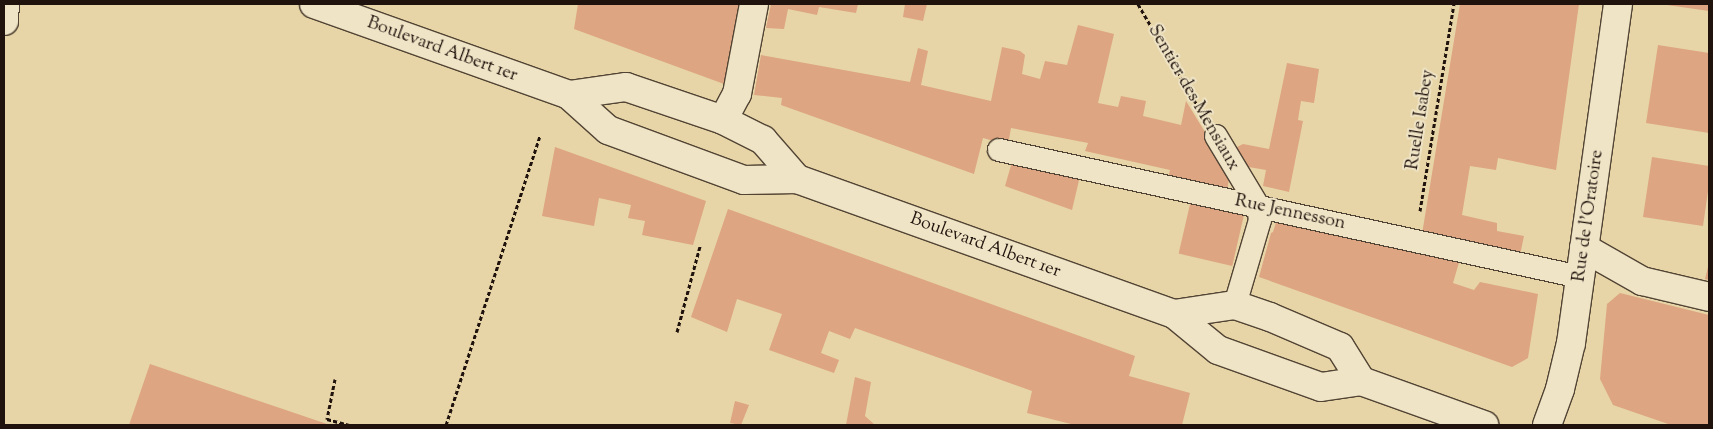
<!DOCTYPE html>
<html>
<head>
<meta charset="utf-8">
<style>
	body { margin:0 }
	#map { position:relative; width:1713px; height:429px; overflow:hidden; background:#e7d5a7; font-family:"Sorts Mill Goudy",serif }
	div>[style] { position:absolute }
	[style*='--x'] { left:calc(var(--x)*1px); top:calc(var(--y)*1px); width:calc(var(--w)*1px); rotate:calc(var(--a)*1deg) }
	.building>* { inset:0; background:#dda581; transform-origin:0 0 }
	.path>* { height:3px; margin-top:-1.5px; transform-origin:0; background:repeating-linear-gradient(90deg,#20130d 0 4px,transparent 0 6.5px) }
	.roads { filter:drop-shadow(1px 0 #524434) drop-shadow(-1px 0 #524434) drop-shadow(0 1px #524434) drop-shadow(0 -1px #524434) }
	.lane>* { height:22px; margin:-11px; padding:0 11px; transform-origin:11px; border-radius:11px; background:#efe4c6 }
	.street>* { height:28px; margin:-14px; padding:0 14px; transform-origin:14px; border-radius:14px; background:#efe4c6 }
	.secondary>* { height:28px; margin:-14px; padding:0 14px; transform-origin:14px; border-radius:14px; background:#efe4c6 }
	span { translate:-50% -50%; white-space:nowrap; text-align:center; line-height:1.15; -webkit-text-stroke:4px #efe4c6; paint-order:stroke }
	.street-label { font-size:18px; color:#20130d }
	.frame { position:absolute; inset:0; border:5px solid #20130d; pointer-events:none }
</style>
</head>
<body>
<div id="map">
	<div class="building">
		<div style="clip-path:polygon(578px 4px,740px 4px,724px 84px,574px 29px)"></div>
		<div style="clip-path:polygon(771px 4px,858px 4px,856px 13px,819px 7px,817px 15px,788px 9px,784px 29px,766px 28px)"></div>
		<div style="clip-path:polygon(905px 4px,927px 4px,923px 21px,903px 17px)"></div>
		<div style="clip-path:polygon(1460px 4px,1579px 4px,1556px 170px,1498px 158px,1496px 170px,1470px 166px,1462px 215px,1497px 223px,1497px 231px,1524px 236px,1520px 255px,1422px 234px)"></div>
		<div style="clip-path:polygon(1667px 4px,1709px 4px,1709px 11px,1667px 5px)"></div>
		<div style="clip-path:polygon(1078px 25px,1114px 34px,1098px 103px,1118px 107px,1121px 96px,1146px 101px,1143px 116px,1181px 125px,1186px 101px,1230px 173px,1227px 191px,1168px 178px,1170px 170px,1085px 151px,1088px 143px,1011px 128px,1008px 145px,983px 138px,974px 174px,781px 105px,782px 98px,754px 95px,761px 55px,910px 82px,918px 48px,928px 51px,921px 85px,991px 101px,1002px 47px,1020px 51px,1025px 55px,1022px 74px,1040px 79px,1045px 61px,1067px 65px)"></div>
		<div style="clip-path:polygon(1658px 45px,1709px 53px,1709px 133px,1646px 123px)"></div>
		<div style="clip-path:polygon(1287px 63px,1319px 69px,1314px 103px,1301px 101px,1298px 120px,1303px 121px,1289px 192px,1263px 186px,1266px 170px,1237px 165px,1229px 151px,1243px 144px,1269px 149px)"></div>
		<div style="clip-path:polygon(555px 147px,706px 201px,693px 245px,642px 235px,645px 221px,628px 218px,631px 205px,599px 198px,594px 226px,542px 216px)"></div>
		<div style="clip-path:polygon(1652px 157px,1709px 166px,1709px 184px,1703px 226px,1643px 217px)"></div>
		<div style="clip-path:polygon(1012px 162px,1080px 176px,1072px 210px,1005px 186px)"></div>
		<div style="left:1191px;top:200px;width:55px;height:55px;rotate:13deg"></div>
		<div style="clip-path:polygon(728px 209px,1135px 356px,1129px 376px,1190px 393px,1182px 425px,1075px 425px,1027px 413px,1032px 391px,855px 328px,850px 339px,829px 331px,821px 353px,839px 360px,834px 373px,769px 350px,782px 314px,737px 299px,727px 332px,691px 317px)"></div>
		<div style="clip-path:polygon(1277px 219px,1460px 259px,1453px 283px,1474px 290px,1480px 282px,1538px 294px,1528px 358px,1512px 367px,1259px 277px,1271px 233px,1273px 232px)"></div>
		<div style="clip-path:polygon(1709px 263px,1709px 280px,1705px 279px)"></div>
		<div style="clip-path:polygon(1620px 293px,1709px 315px,1709px 425px,1671px 425px,1613px 405px,1600px 379px,1607px 304px)"></div>
		<div style="clip-path:polygon(150px 364px,330px 425px,129px 425px)"></div>
		<div style="clip-path:polygon(855px 377px,871px 382px,865px 416px,875px 425px,846px 425px)"></div>
		<div style="clip-path:polygon(735px 401px,749px 405px,741px 425px,730px 423px)"></div>
	</div>
	<div class="path">
		<div style="--x:1138;--y:4;--w:123;--a:59.7"></div>
		<div style="--x:1420;--y:211;--w:210;--a:-80.7"></div>
		<div style="--x:677;--y:332;--w:89;--a:-75"></div>
		<div style="--x:335;--y:379;--w:41;--a:101.3"></div>
		<div style="--x:327;--y:419;--w:23;--a:15"></div>
		<div style="--x:446;--y:425;--w:304;--a:-72"></div>
	</div>
	<div class="roads">
		<div class="lane">
			<div style="--x:1216;--y:136;--w:82;--a:59"></div>
			<div style="--x:1258;--y:206;--w:14;--a:82"></div>
			<div style="--x:1260;--y:220;--w:89;--a:106.4"></div>
			<div style="--x:999;--y:150;--w:595;--a:12.33"></div>
		</div>
		<div class="street">
			<div style="--x:723;--y:120;--w:30;--a:-62"></div>
			<div style="--x:737;--y:94;--w:92;--a:-79.3"></div>
			<div style="--x:1584;--y:248;--w:67;--a:29.6"></div>
			<div style="--x:1642;--y:281;--w:69;--a:13.4"></div>
			<div style="--x:1547;--y:425;--w:38;--a:-70"></div>
			<div style="--x:1560;--y:389;--w:47;--a:-76.6"></div>
			<div style="--x:1571;--y:343;--w:342;--a:-82.1"></div>
		</div>
		<div class="secondary">
			<div style="--x:314;--y:4;--w:271;--a:19.6"></div>
			<div style="--x:569;--y:95;--w:52;--a:41.9"></div>
			<div style="--x:608;--y:130;--w:145;--a:20.2"></div>
			<div style="--x:744;--y:180;--w:53;--a:-1.1"></div>
			<div style="--x:797;--y:179;--w:400;--a:19.7"></div>
			<div style="--x:1174;--y:314;--w:57;--a:39.3"></div>
			<div style="--x:1218;--y:350;--w:109;--a:19.8"></div>
			<div style="--x:1321;--y:387;--w:40;--a:-8.5"></div>
			<div style="--x:1361;--y:381;--w:131;--a:19.7"></div>
			<div style="--x:4;--y:21;--w:17;--a:-87"></div>
			<div style="--x:569;--y:95;--w:58;--a:-8"></div>
			<div style="--x:626;--y:87;--w:102;--a:18.8"></div>
			<div style="--x:723;--y:120;--w:45;--a:26.6"></div>
			<div style="--x:763;--y:140;--w:52;--a:48.9"></div>
			<div style="--x:1174;--y:314;--w:62;--a:-8.4"></div>
			<div style="--x:1235;--y:305;--w:37;--a:19"></div>
			<div style="--x:1270;--y:317;--w:76;--a:23.2"></div>
			<div style="--x:1340;--y:347;--w:40;--a:58"></div>
		</div>
	</div>
	<div class="street-label">
		<span style="left:442px;top:50px;rotate:20deg">Boulevard Albert 1er</span>
		<span style="left:1193px;top:98px;rotate:60deg">Sentier des Mensiaux</span>
		<span style="left:1421px;top:120px;rotate:-81deg">Ruelle Isabey</span>
		<span style="left:1290px;top:213px;rotate:12deg">Rue Jennesson</span>
		<span style="left:1589px;top:216px;rotate:-82deg">Rue de l'Oratoire</span>
		<span style="left:985px;top:246px;rotate:20deg">Boulevard Albert 1er</span>
	</div>
	<div class="frame"></div>
</div>
</body>
</html>
